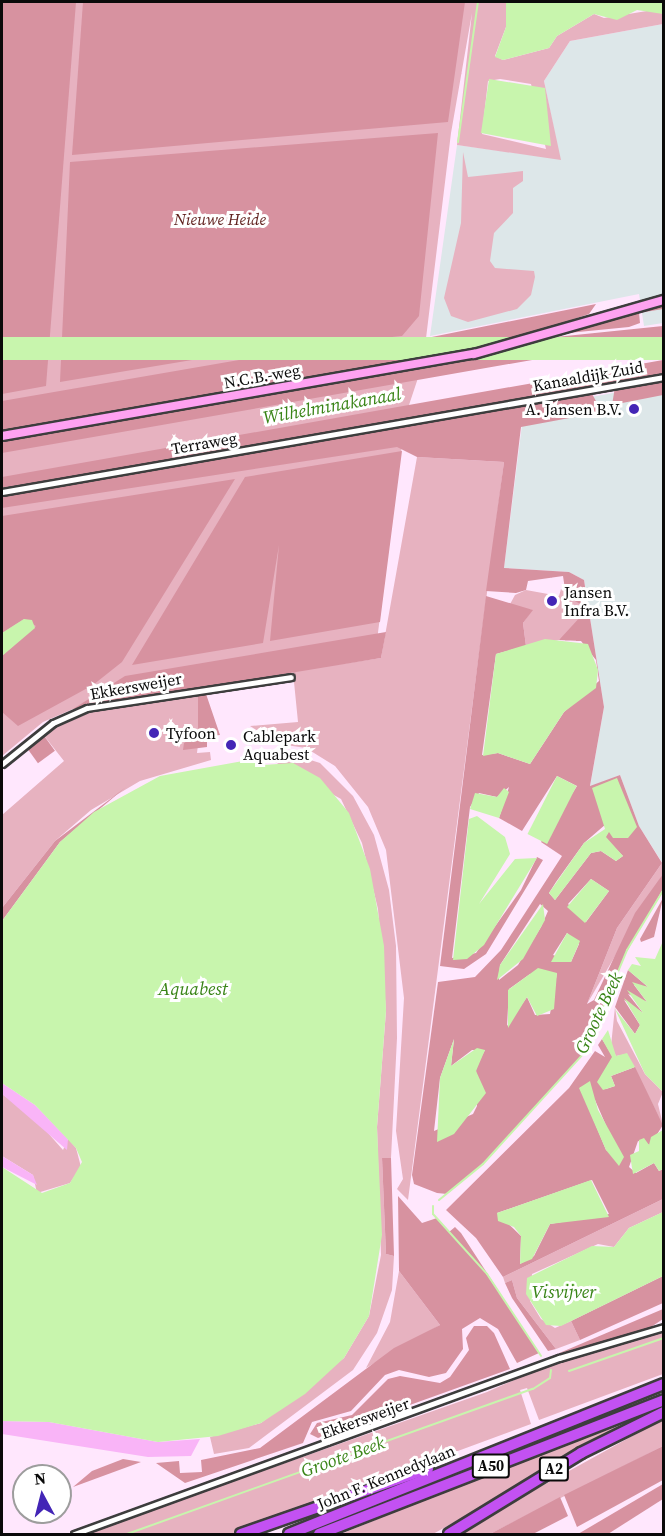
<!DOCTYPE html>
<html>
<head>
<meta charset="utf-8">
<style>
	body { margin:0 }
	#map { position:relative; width:665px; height:1536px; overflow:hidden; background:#ffe7fd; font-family:"Source Serif 4",serif }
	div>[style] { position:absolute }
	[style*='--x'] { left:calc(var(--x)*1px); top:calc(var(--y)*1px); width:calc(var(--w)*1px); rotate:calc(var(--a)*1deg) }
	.industrial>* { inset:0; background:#dde7e9 }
	.green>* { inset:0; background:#e7b2c0 }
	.forest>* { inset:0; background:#d792a0; transform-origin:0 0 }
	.sand>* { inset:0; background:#f9b4f7 }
	.water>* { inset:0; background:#c8f5ad; transform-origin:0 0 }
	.stream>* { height:2px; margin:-1px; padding:0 1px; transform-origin:1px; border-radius:1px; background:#c8f5ad }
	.roads { filter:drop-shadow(2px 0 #3d3d3d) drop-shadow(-2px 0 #3d3d3d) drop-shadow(0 2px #3d3d3d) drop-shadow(0 -2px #3d3d3d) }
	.street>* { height:5px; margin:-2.5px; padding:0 2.5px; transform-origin:2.5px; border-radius:2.5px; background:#fff }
	.secondary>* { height:8px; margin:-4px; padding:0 4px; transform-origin:4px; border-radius:4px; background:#fea2f1 }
	.highway>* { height:10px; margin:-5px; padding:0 5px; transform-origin:5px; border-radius:5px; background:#c351f2 }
	.dots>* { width:16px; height:16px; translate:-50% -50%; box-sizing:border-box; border:3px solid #fff; border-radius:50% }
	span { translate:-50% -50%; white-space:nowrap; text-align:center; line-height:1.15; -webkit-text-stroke:6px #fff; paint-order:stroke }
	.shield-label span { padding:2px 4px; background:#fff; border:2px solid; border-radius:4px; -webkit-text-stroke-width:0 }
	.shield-label { font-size:15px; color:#0a0a0a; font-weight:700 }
	.park-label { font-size:16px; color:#5f1f1c; font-style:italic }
	.street-label { font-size:16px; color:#0a0a0a }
	.poi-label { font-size:16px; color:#0a0a0a }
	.right { translate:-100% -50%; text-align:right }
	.left { translate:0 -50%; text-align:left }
	.water-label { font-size:18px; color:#388416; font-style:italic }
	.frame { position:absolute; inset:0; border:3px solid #0a0a0a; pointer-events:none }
	.north { position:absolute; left:12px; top:1464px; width:60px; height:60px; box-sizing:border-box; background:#fff; border:2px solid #9d9d9d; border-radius:50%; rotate:353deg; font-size:16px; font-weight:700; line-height:24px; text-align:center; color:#0a0a0a }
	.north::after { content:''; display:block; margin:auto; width:21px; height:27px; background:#4325b6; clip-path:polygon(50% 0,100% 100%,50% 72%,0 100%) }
</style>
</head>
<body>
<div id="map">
	<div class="industrial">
		<div style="clip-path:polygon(663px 24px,663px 323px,644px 326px,639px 294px,430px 336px,457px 145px,560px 159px,544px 81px,570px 41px)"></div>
		<div style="clip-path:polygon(663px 384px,663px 864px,639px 826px,620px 775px,590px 787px,604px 707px,584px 580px,569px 572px,504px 568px,524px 409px)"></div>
	</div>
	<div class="green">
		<div style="clip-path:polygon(evenodd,2px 2px,506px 2px,506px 27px,495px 56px,503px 60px,549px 48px,557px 36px,594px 14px,604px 18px,653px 10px,663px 14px,663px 24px,570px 41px,544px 81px,561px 160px,457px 145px,472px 13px,451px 133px,423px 363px,406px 414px,375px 656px,321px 667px,381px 658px,417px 457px,504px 462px,408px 1200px,397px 1189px,403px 1179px,396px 1131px,404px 998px,386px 850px,368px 807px,335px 766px,306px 748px,279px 744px,250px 726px,298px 722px,293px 672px,73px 709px,43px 722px,2px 756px,2px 2px,500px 79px,531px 84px,546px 149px,482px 134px,488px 81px,500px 79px)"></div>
		<div style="clip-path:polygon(463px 152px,468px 177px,523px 171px,523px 181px,513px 188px,513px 213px,494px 233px,490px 261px,495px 268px,534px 271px,535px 277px,531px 295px,517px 309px,468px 322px,451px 316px,444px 298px,461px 223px)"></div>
		<div style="clip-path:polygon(561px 589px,580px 604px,578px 626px,559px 640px,526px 646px,523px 623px,532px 610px,509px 606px,515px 595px,526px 590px,559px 596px)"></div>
		<div style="clip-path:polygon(198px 692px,202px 711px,197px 753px,210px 752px,211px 760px,140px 781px,91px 810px,55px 841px,2px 908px,2px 815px,64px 761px,42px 733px,103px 707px)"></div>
		<div style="clip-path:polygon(279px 750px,320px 763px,353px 796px,374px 835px,389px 890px,396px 946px,397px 1038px,391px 1158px,382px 1158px,386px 1254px,394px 1256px,392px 1290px,377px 1333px,353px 1370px,249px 1448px,214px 1454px,210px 1437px,261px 1423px,344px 1358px,369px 1316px,381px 1255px,377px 1127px,386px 1011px,378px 909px,362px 843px,341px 799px,275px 762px,258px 760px,259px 752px)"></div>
		<div style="clip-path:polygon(662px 863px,663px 874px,587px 1004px,617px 928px)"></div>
		<div style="clip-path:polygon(615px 1007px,617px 1021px,645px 1074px,663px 1092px,658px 1104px,663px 1125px,627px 1054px,616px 1056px,611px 1046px)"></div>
		<div style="clip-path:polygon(2px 1094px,32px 1115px,63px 1150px,68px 1139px,76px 1148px,81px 1167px,70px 1183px,37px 1193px,33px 1175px,2px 1156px)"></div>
		<div style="clip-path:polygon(663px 1199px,663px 1212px,629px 1228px,614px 1247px,598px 1244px,532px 1274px,530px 1301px,541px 1319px,555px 1328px,571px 1321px,580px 1340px,556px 1349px,517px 1298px,512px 1280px,505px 1283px,503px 1277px)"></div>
		<div style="clip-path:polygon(399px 1271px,440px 1325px,366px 1368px,390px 1322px)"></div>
		<div style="clip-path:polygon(663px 1330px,663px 1374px,539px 1420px,527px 1388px,520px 1390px,531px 1424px,233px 1534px,84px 1534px,487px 1392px,546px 1366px)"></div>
		<div style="clip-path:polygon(638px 1419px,433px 1534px,341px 1534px,510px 1465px)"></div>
		<div style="clip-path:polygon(663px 1419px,663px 1446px,490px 1534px,455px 1534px)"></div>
	</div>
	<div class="forest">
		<div style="clip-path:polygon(2px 2px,76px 2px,46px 386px,2px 394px)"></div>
		<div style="clip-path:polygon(83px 2px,465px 2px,448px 122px,72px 155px)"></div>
		<div style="clip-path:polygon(438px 133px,419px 316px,402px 336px,234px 353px,60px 382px,70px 162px)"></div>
		<div style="clip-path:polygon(663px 303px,663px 309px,639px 313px,640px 323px,629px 327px,558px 334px)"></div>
		<div style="clip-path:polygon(596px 304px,589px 314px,495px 346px,2px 433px,2px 401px,239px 360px,397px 344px)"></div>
		<div style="clip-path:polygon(663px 326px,663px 337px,2px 453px,2px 441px,441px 365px,546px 338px)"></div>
		<div style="clip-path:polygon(663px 360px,663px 376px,2px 488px,2px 477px)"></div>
		<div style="clip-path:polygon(663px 381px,663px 395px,612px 405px,615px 387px)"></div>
		<div style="clip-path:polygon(evenodd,591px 392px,602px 412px,521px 427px,504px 568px,569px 572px,584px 580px,604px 707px,590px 786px,620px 775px,639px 826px,662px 863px,617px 928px,587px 1004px,594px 1000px,635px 913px,663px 874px,663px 889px,626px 953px,584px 1053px,483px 1164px,447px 1194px,437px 1193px,414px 1184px,412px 1175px,438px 982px,475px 977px,501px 950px,562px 856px,541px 842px,577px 786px,557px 776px,522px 831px,499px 818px,509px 787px,497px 797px,479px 793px,470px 807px,452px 958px,476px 953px,521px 890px,537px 857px,543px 860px,486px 954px,464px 969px,440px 966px,486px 596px,533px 610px,523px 623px,526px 646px,496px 654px,482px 755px,498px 753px,530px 764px,564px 712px,599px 681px,596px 660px,581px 641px,559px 640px,582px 615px,580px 604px,566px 596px,563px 576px,528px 581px,526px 590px,516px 593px,486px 591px,504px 462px,417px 457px,397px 447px,2px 508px,2px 495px,591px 392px,606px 824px,606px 839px,623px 856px,616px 861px,601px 851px,591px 853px,555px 900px,549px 893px,556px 882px,584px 843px,606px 824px,591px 392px,591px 879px,609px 891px,586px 922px,568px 904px,591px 879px,591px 392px,540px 904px,548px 911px,541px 927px,518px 965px,499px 980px,500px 965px,540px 904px,591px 392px,567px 933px,579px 944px,571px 962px,553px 955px,567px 933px,591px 392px,557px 973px,550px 1014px,535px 1015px,527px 997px,507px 1026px,509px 989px,530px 974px,557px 973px,591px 392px,454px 1039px,451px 1066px,472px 1050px,485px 1050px,476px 1067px,477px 1106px,473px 1114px,434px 1131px,440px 1078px,454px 1039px)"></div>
		<div style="clip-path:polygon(402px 451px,380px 622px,270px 641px,279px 545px,263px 643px,132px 665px,245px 477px)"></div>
		<div style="clip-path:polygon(235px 479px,122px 662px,93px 685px,18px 726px,2px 712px,2px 656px,36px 626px,24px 619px,2px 633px,2px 516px)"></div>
		<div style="clip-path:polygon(386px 632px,381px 658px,73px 709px,125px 676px)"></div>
		<div style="clip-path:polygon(205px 691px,220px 735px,207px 736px,207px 747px,183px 750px,184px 743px,198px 735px,198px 692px)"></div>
		<div style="left:42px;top:733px;width:22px;height:21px;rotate:54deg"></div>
		<div style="clip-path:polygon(126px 787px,60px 842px,2px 921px,2px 908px,55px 841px)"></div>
		<div style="clip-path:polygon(663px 898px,654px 937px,641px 942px,640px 939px)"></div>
		<div style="clip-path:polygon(628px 970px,648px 987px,634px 985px,647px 1002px,628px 994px,643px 1013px,624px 1000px,640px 1025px,635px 1034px,615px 1007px)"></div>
		<div style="clip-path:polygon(evenodd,602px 1039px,613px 1057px,602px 1079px,606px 1089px,615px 1086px,611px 1076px,635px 1067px,663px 1125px,650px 1145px,638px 1141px,629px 1167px,636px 1173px,654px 1163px,659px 1171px,663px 1169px,663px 1199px,503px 1277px,476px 1238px,446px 1210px,569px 1088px,595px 1051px,605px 1057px,598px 1045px,602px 1039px,580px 1087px,595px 1100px,621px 1160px,606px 1150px,580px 1087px,602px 1039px,592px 1180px,609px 1214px,550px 1224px,534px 1256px,520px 1264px,521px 1236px,497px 1213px,592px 1180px)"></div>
		<div style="clip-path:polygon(382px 1158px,391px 1158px,394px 1256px,386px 1254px)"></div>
		<div style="clip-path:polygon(398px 1196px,422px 1223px,437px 1218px,449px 1232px,455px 1227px,461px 1233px,539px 1353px,517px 1363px,498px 1329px,480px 1318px,462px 1329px,463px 1349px,446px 1373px,429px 1377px,399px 1370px,385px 1375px,351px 1411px,312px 1422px,303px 1443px,185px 1483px,156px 1463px,179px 1461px,180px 1473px,202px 1472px,201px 1460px,260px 1448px,394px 1348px,440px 1325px,399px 1271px)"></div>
		<div style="clip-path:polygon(663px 1276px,663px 1303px,580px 1340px,571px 1321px)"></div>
		<div style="clip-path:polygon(512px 1280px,517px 1298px,556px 1349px,548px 1351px,512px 1298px,505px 1283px)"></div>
		<div style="clip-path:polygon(663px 1309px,663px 1319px,648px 1329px,557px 1354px)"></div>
		<div style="clip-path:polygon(474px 1326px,487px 1326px,494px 1333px,510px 1369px,318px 1438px,310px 1434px,317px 1423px,352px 1415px,388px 1379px,400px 1376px,440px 1383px,450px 1377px,469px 1350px,466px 1338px)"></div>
		<div style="clip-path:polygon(663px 1446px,663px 1480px,577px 1527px,564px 1495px)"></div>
		<div style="clip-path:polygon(123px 1459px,141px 1462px,73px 1487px,92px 1471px)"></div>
		<div style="clip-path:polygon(663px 1484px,663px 1499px,608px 1534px,578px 1534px)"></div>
		<div style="clip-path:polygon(560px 1497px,568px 1516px,533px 1534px,490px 1534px)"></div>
	</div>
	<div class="sand">
		<div style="clip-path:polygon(2px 1083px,35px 1105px,68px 1139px,67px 1150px,2px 1094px)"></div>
		<div style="clip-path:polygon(2px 1156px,33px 1175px,37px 1185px,2px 1167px)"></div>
		<div style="clip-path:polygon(2px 1421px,49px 1422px,158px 1442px,200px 1439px,191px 1456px,148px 1457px,2px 1434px)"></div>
	</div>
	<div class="water">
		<div style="clip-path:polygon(506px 2px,663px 2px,663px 14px,637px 10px,617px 20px,594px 14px,557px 36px,549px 48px,503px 60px,495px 57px,506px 27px)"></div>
		<div style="clip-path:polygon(489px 79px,545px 88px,551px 146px,481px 133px)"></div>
		<div style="left:663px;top:337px;width:23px;height:671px;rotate:90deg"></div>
		<div style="clip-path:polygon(24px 619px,32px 620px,35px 628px,2px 656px,2px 633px)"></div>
		<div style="clip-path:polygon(545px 639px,588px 644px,598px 670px,596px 688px,564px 712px,530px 764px,498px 753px,483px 756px,496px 654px)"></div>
		<div style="clip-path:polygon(254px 759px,263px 765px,293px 763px,320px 778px,349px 813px,370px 869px,384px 946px,386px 1011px,377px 1127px,382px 1235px,369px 1316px,344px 1358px,305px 1394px,261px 1423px,218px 1436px,158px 1442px,49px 1422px,2px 1421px,2px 1167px,42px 1193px,70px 1183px,82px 1162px,76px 1148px,35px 1105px,2px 1083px,2px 921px,60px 842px,94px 812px,160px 776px)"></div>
		<div style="left:557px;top:776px;width:22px;height:65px;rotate:27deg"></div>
		<div style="clip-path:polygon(617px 778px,637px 827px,628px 838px,613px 838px,609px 832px,606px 837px,623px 856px,616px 861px,601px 851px,591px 853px,555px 900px,549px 893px,584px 843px,605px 829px,592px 788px)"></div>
		<div style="clip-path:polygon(504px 788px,509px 792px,499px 818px,470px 809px,475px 793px,497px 797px)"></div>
		<div style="clip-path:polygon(477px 816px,505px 837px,510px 854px,479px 904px,515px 859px,537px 858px,484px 945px,467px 959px,453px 960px,469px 819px)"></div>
		<div style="clip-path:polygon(591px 879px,609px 891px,585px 923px,567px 907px)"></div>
		<div style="clip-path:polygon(543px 904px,545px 920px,523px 959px,497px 980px,500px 965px)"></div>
		<div style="clip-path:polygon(567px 933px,580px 941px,571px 962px,551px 962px)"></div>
		<div style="clip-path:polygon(663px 941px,663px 1092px,645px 1074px,615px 1009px,635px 1034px,640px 1025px,624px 998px,643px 1013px,627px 990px,647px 1002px,632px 982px,648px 987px,628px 970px,632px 964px,641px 966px,635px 957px,655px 959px)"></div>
		<div style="clip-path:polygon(538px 968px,557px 973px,554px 1009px,537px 1016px,527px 997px,508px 1028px,508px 990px)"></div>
		<div style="clip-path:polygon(608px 1030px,616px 1056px,627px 1053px,635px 1067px,611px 1076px,615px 1086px,603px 1090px,597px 1082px,612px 1057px,602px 1039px)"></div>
		<div style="clip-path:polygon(454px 1039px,451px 1066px,477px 1048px,485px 1050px,476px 1071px,486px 1093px,454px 1134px,437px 1142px,440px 1078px)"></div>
		<div style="clip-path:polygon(590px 1081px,598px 1110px,624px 1157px,619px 1166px,606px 1150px,579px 1088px)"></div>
		<div style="clip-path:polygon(663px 1130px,663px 1169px,659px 1171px,654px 1163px,633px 1174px,630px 1155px,639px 1151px,639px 1140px,644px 1138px,649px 1145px,651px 1137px)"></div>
		<div style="clip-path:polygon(591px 1180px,609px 1217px,550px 1224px,532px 1259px,520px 1264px,521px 1236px,514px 1227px,498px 1221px,497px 1213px)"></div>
		<div style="clip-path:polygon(663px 1212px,663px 1276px,561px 1326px,546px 1325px,526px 1294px,527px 1278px,592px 1246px,614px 1247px,629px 1228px)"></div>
	</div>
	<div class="stream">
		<div style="--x:458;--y:142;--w:141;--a:-81.9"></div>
		<div style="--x:439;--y:1200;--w:57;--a:-39.3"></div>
		<div style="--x:483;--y:1164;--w:150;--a:-47.7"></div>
		<div style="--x:584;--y:1053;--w:112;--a:-67.3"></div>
		<div style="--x:627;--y:950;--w:71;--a:-58.8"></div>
		<div style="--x:433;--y:1206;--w:8;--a:90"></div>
		<div style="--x:433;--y:1214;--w:81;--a:48"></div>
		<div style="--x:487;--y:1274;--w:98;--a:56.6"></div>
		<div style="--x:569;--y:1371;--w:101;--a:-19.2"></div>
		<div style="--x:127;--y:1534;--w:431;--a:-19.7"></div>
		<div style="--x:533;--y:1389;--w:20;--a:-33"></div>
		<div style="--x:550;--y:1378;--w:8;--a:-83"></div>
	</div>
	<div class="roads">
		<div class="street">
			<div style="--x:2;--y:492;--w:672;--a:-9.85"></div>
			<div style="--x:2;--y:764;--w:65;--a:-38.8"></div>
			<div style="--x:53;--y:723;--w:37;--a:-24"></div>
			<div style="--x:87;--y:708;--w:206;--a:-8.6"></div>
			<div style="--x:74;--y:1534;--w:516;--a:-19.95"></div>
			<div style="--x:559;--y:1358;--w:109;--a:-16.4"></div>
		</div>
		<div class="secondary">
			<div style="--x:2;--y:436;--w:479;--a:-9.9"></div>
			<div style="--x:474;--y:354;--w:198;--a:-15.9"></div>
		</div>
		<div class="highway">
			<div style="--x:241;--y:1534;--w:198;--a:-19.2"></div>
			<div style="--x:289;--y:1534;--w:404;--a:-21.8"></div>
			<div style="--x:319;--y:1534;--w:370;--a:-21.2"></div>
			<div style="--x:449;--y:1534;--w:155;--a:-31.5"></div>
			<div style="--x:581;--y:1453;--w:93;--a:-26.3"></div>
		</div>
	</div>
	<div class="dots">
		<div style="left:634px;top:409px;background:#4325b6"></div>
		<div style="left:552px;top:601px;background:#4325b6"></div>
		<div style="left:154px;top:733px;background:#4325b6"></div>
		<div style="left:231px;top:745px;background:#4325b6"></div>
	</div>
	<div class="shield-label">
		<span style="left:491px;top:1466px">A50</span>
		<span style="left:554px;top:1469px">A2</span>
	</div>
	<div class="park-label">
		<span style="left:220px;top:219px">Nieuwe Heide</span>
	</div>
	<div class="street-label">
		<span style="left:262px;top:376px;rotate:-10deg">N.C.B.-weg</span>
		<span style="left:588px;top:376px;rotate:-10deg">Kanaaldijk Zuid</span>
		<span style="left:204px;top:443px;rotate:-10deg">Terraweg</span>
		<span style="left:136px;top:686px;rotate:-10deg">Ekkersweijer</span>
		<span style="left:365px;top:1418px;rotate:-20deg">Ekkersweijer</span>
		<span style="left:386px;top:1477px;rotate:-22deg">John F. Kennedylaan</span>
	</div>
	<div class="poi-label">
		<span class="right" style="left:622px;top:409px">A. Jansen B.V.</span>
		<span class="left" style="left:564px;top:601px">Jansen<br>Infra B.V.</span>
		<span class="left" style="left:166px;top:733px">Tyfoon</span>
		<span class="left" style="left:243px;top:745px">Cablepark<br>Aquabest</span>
	</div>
	<div class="water-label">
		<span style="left:332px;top:406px;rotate:-10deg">Wilhelminakanaal</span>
		<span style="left:193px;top:989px">Aquabest</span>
		<span style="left:599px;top:1013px;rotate:-65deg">Groote Beek</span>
		<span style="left:564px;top:1292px">Visvijver</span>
		<span style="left:343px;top:1457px;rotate:-20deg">Groote Beek</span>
	</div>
	<div class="frame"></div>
	<div class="north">N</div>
</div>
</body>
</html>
